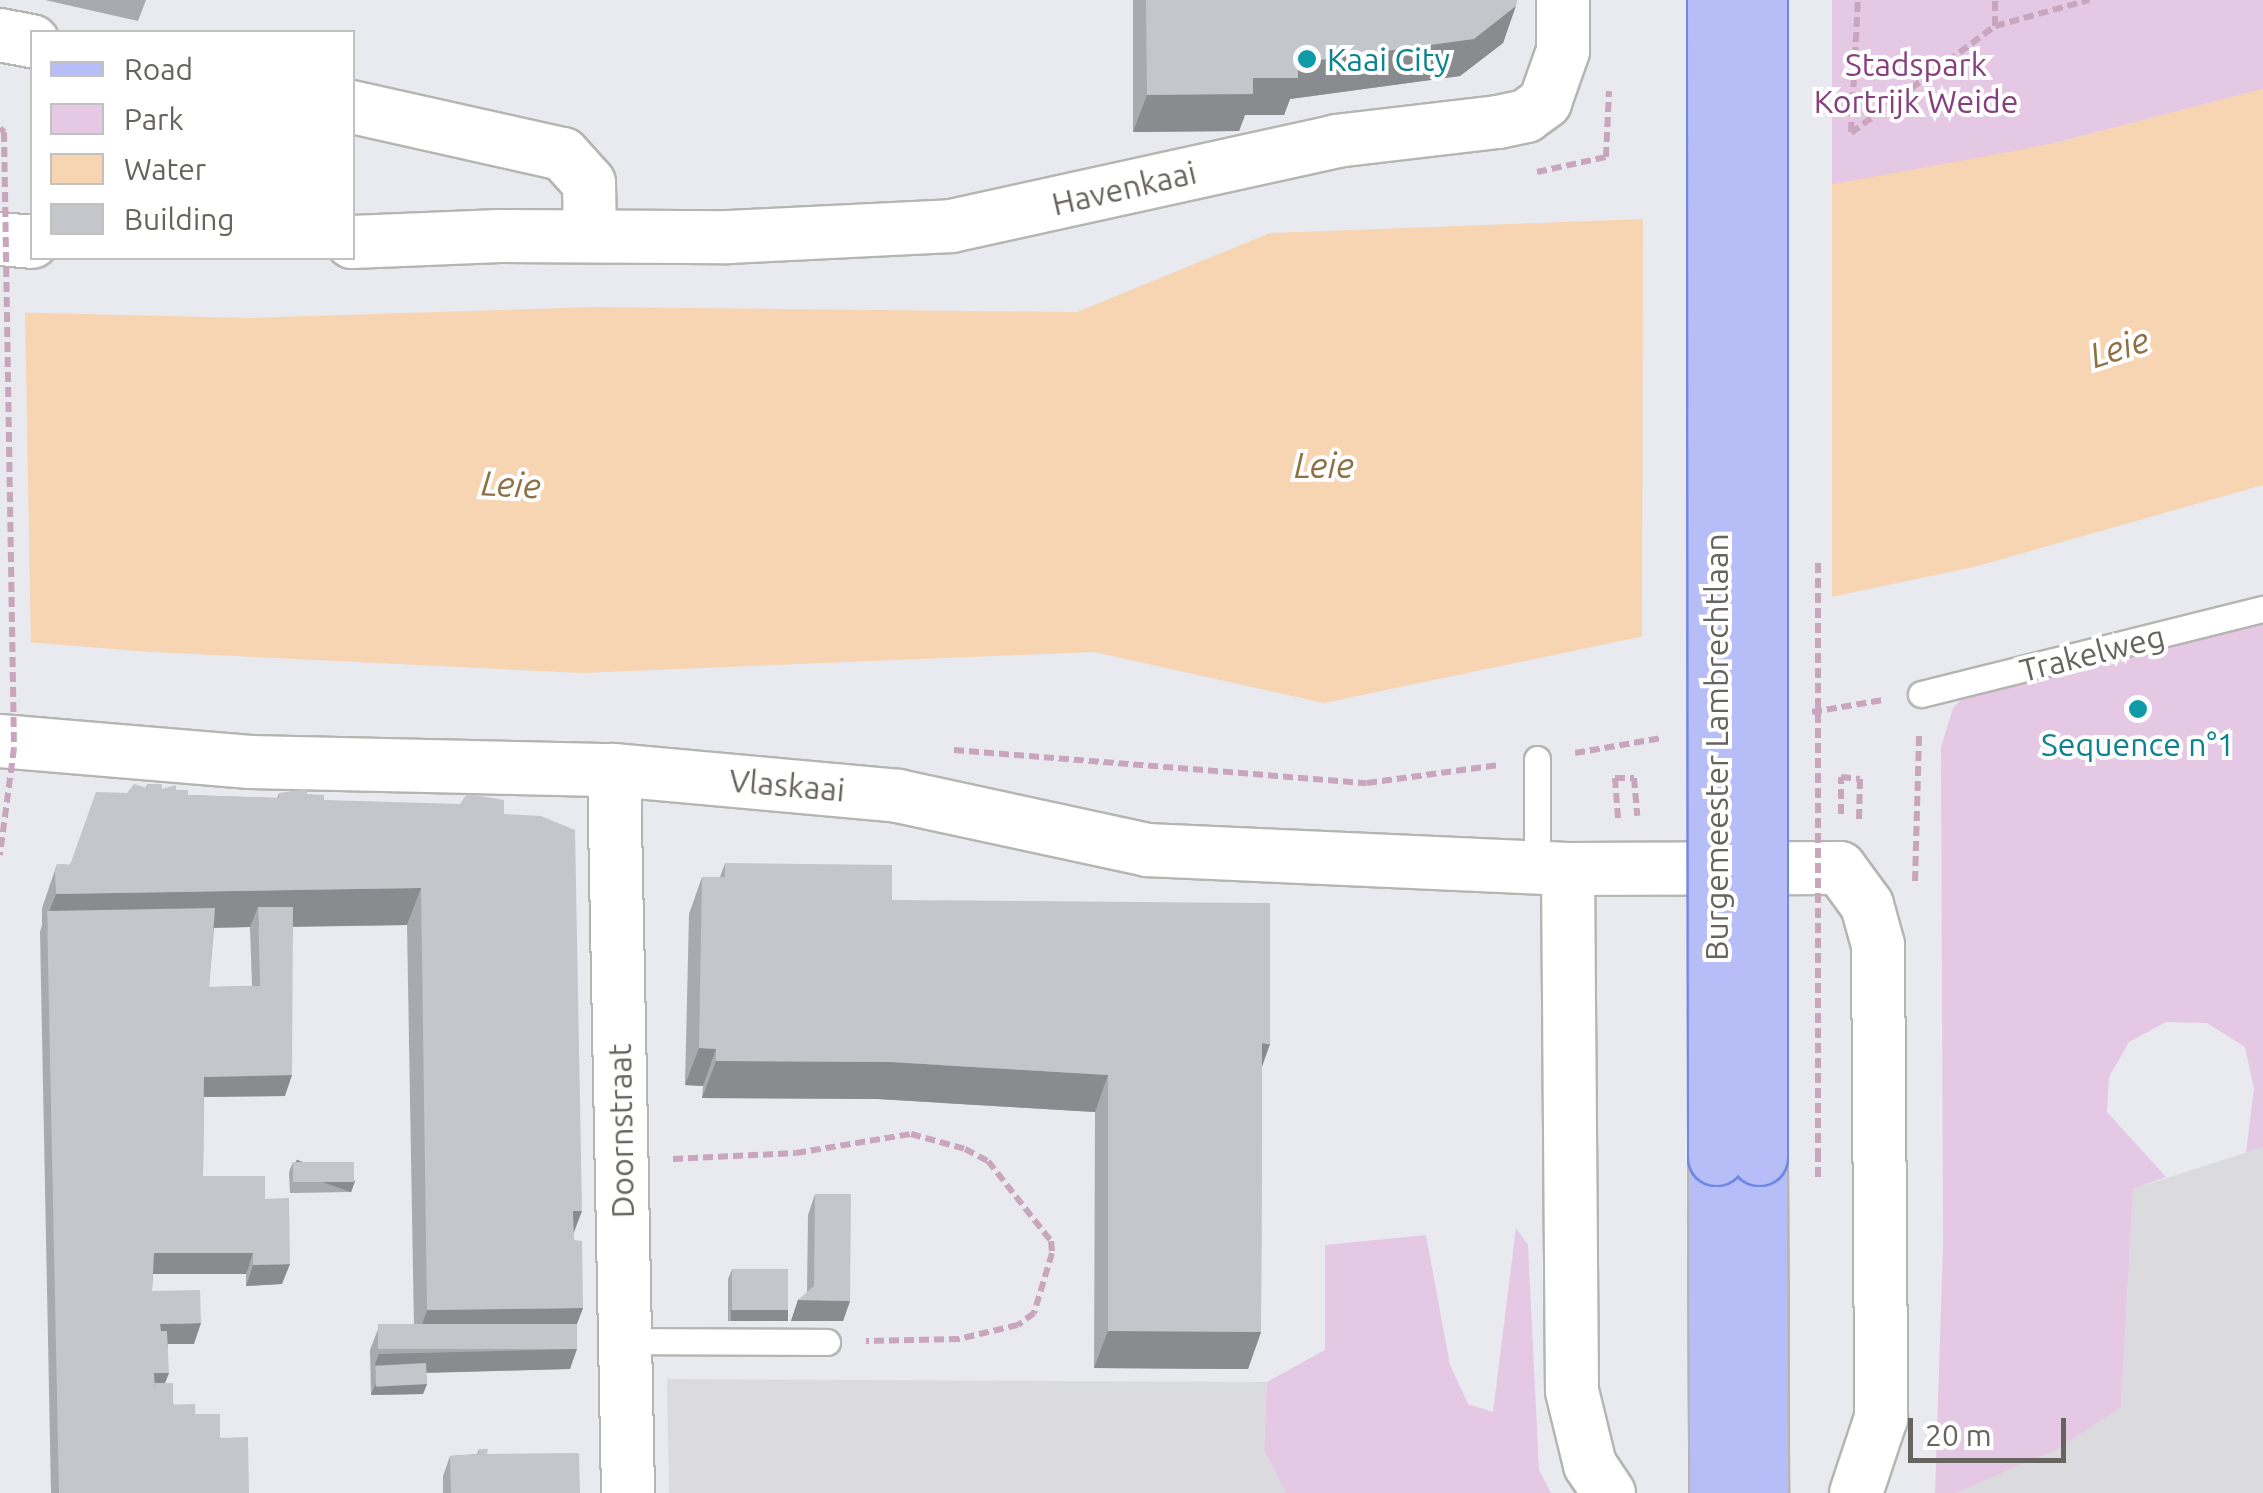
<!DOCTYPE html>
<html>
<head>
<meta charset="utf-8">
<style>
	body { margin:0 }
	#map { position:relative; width:2263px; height:1493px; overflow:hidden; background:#e9eaf0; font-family:Ubuntu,sans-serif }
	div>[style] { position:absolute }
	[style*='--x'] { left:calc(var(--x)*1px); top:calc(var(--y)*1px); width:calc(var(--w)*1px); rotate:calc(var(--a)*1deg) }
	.industrial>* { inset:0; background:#dbdbdf }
	.green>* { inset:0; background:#e5c8e3 }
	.water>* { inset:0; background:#f7d4b2 }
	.pier>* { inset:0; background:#e9eaf0 }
	.path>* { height:6px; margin-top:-3px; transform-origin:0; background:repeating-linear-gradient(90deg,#caa6be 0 10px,transparent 0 15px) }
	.roads { filter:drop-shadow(2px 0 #b6b5b1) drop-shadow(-2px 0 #b6b5b1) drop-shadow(0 2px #b6b5b1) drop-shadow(0 -2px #b6b5b1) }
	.lane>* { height:25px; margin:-12.5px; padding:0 12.5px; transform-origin:12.5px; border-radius:12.5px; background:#fff }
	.street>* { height:52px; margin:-26px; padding:0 26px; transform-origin:26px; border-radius:26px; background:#fff }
	.primary>* { height:55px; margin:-27.5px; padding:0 27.5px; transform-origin:27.5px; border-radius:27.5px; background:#b6bdf7 }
	.path-bridge>* { height:6px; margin-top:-3px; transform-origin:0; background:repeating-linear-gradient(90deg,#caa6be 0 10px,transparent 0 15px) }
	.bridges { filter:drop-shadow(2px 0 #6e88e4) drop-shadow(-2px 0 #6e88e4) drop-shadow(0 2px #6e88e4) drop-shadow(0 -2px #6e88e4) }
	.primary-bridge>* { height:55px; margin:-27.5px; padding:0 27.5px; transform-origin:27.5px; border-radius:27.5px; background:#b6bdf7 }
	.wall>* { inset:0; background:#a9aaaf }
	.shaded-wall>* { inset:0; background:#8a8b8f; transform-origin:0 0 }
	.building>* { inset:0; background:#c5c6cc; transform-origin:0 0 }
	.dots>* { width:28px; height:28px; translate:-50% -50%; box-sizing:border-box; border:5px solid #fff; border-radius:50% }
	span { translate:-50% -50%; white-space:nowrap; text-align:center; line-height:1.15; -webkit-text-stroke:8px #fff; paint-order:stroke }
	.culture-label { font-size:32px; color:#0d838f }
	.left { translate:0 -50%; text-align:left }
	.park-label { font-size:32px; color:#86407e }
	.street-label { font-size:32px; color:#676460 }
	.water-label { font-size:35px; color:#8f7044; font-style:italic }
	.legend { position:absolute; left:30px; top:30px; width:325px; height:230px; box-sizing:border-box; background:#fff; border:2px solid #c2c1bf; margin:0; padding:12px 18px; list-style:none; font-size:30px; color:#676460 }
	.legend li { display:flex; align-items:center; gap:20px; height:50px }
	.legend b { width:50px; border:2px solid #c2c1bf }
	.scale { position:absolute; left:1908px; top:1418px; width:158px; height:45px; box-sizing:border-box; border:5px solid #676460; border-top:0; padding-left:12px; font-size:30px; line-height:35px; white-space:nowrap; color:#676460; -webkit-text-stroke:8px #fff; paint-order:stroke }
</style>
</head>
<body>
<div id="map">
	<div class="industrial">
		<div style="clip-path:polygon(2263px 1147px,2263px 1493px,1956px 1493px,2056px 1450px,2121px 1407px,2133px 1189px)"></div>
		<div style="clip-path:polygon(667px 1379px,1267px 1382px,1264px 1451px,1286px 1493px,669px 1493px)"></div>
	</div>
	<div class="green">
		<div style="clip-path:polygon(1832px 0,2263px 0,2263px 89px,2051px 144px,1832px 188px)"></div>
		<div style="clip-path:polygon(2263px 622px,2263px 1147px,2246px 1152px,2254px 1089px,2245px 1047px,2207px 1023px,2166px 1022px,2129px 1042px,2109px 1077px,2107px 1112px,2166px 1177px,2133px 1189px,2121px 1407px,2056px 1450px,1956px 1493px,1935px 1493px,1943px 1246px,1941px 747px,1953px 708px,1970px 690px,2148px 653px)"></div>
		<div style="clip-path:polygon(1516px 1228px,1528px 1245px,1539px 1470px,1551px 1493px,1286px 1493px,1264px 1451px,1267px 1382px,1325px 1350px,1325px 1245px,1426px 1235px,1450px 1365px,1468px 1404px,1493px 1412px)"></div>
	</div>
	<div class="water">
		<div style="clip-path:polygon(2263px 89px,2263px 485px,1974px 567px,1324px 703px,1094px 652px,582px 673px,152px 652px,0 640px,0 312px,250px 318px,594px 307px,1077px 312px,1270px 233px,1643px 219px,2051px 144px)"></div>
	</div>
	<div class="pier">
		<div style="clip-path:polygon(1832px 183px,1832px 603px,1642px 642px,1643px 214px)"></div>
		<div style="clip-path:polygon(0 307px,25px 310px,31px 647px,0 645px)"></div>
	</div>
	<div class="path">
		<div style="--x:1995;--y:26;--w:26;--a:-90"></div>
		<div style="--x:1851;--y:132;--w:132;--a:-87"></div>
		<div style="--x:1851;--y:133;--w:179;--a:-36.6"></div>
		<div style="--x:1995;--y:26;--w:98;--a:-15.5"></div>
		<div style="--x:1537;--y:172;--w:71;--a:-12.3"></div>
		<div style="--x:1606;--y:157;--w:66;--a:-87.4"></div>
		<div style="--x:1812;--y:712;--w:72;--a:-9.6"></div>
		<div style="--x:954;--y:750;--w:414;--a:4.6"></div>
		<div style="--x:1367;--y:783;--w:133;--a:-7.8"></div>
		<div style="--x:1575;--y:753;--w:88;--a:-9.8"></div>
		<div style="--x:1841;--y:814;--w:37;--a:-90"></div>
		<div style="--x:1841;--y:777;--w:19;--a:6"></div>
		<div style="--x:1860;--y:779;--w:42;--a:91.4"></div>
		<div style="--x:1618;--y:818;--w:40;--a:-94.3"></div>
		<div style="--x:1615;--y:778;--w:19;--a:0"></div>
		<div style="--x:1634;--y:778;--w:38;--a:85"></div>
		<div style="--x:1915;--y:881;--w:147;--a:-88.4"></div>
		<div style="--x:673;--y:1159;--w:123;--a:-2.8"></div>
		<div style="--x:796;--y:1153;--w:117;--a:-9.4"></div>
		<div style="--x:911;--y:1134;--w:56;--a:15.5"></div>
		<div style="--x:965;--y:1149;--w:26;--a:28"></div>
		<div style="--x:988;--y:1161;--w:102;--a:51.8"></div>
		<div style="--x:1051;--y:1241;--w:12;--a:85"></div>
		<div style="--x:1052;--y:1253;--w:63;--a:106.7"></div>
		<div style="--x:1034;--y:1313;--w:20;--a:143"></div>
		<div style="--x:1018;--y:1325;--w:61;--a:166.7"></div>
		<div style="--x:959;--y:1339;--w:93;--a:178.8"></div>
		<div style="--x:1818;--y:1177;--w:20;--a:-90"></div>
	</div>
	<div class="roads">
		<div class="lane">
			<div style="--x:1921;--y:694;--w:352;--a:-14"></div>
			<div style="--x:1537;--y:759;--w:109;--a:90"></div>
			<div style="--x:625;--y:1341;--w:202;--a:0.3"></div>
		</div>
		<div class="street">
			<div style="--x:0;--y:35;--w:33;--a:11"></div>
			<div style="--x:352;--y:107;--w:216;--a:12.6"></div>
			<div style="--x:563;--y:154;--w:39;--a:48"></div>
			<div style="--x:589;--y:183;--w:52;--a:88.9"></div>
			<div style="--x:0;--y:239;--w:32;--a:5"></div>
			<div style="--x:352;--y:242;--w:148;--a:-2.3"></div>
			<div style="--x:500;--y:236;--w:229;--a:0.3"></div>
			<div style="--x:729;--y:237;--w:222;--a:-2.8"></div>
			<div style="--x:951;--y:226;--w:394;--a:-12.4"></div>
			<div style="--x:1336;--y:141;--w:163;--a:-6.7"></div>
			<div style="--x:1498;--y:122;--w:29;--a:-12"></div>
			<div style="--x:1526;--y:116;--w:24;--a:-36"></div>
			<div style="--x:1545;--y:102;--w:54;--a:-70.6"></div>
			<div style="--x:1563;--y:51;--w:51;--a:-90"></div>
			<div style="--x:0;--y:741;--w:251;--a:4.8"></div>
			<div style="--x:250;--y:762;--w:364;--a:1.3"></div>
			<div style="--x:614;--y:770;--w:285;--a:5.2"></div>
			<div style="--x:898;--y:796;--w:255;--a:12.2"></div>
			<div style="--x:1147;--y:850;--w:421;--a:2.6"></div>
			<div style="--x:1568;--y:869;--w:272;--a:-0.2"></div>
			<div style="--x:1840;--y:868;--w:46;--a:53.9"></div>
			<div style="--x:1867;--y:905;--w:41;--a:74.6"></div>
			<div style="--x:1878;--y:945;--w:473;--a:89.6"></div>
			<div style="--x:1881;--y:1418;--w:79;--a:108.4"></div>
			<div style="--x:614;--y:770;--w:723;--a:88.89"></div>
			<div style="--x:1568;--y:869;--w:522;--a:89.56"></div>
			<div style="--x:1572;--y:1391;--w:76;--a:76.3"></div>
			<div style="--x:1590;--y:1465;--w:34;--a:56"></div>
		</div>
		<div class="primary">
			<div style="--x:1716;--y:1157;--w:336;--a:89.8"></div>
			<div style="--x:1759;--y:1157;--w:336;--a:89.8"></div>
		</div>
	</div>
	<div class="path-bridge">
		<div style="--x:0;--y:128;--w:6;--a:45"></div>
		<div style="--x:4;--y:132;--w:616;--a:89.07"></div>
		<div style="--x:14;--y:748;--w:108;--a:97.5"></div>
		<div style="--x:1818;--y:563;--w:594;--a:90"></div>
	</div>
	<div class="bridges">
		<div class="primary-bridge">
			<div style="--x:1715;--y:0;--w:1157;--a:89.95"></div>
			<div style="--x:1759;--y:1157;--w:1157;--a:-90"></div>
		</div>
	</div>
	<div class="wall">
		<div style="clip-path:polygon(45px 0,146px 0,138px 21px)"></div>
		<div style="clip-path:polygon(1133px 0,1517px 0,1503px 43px,1460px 76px,1290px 99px,1284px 115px,1245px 115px,1239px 131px,1133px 132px)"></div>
		<div style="clip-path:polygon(evenodd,147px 784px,162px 789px,176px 790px,188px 795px,277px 798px,279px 793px,307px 794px,324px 800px,504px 814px,573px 1234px,583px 1308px,577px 1324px,570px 1369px,426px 1373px,427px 1384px,423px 1394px,371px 1395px,370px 1350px,378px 1329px,414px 1328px,407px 925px,293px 927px,285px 1096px,204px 1097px,203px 1176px,265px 1199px,282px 1284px,246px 1286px,246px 1274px,153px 1274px,152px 1291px,194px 1344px,168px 1344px,165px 1383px,174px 1405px,195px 1414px,221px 1438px,249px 1493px,51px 1493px,40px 932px,42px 925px,42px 908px,57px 864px,69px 865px,127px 793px,146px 788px,147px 784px,250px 927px,252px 986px,209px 987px,214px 928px,250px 927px)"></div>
		<div style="clip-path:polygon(725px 863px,892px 900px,1262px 1066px,1261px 1332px,1248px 1369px,1094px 1368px,1095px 1112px,878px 1099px,702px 1098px,703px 1086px,685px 1085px,689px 914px,702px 877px,720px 877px)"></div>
		<div style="clip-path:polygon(293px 1162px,355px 1181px,351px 1192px,290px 1193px,289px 1172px)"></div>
		<div style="clip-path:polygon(815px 1194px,850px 1301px,843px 1321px,791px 1321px,798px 1300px,807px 1293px,808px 1215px)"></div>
		<div style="clip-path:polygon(732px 1269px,785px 1321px,728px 1321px,728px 1279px)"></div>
		<div style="clip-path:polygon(479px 1449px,487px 1454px,580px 1493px,443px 1493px,443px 1476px,450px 1456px,477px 1454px)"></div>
	</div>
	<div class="shaded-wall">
		<div style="clip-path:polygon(1516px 6px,1503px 43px,1460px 76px,1290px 99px,1284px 115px,1245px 115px,1239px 131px,1133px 132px,1147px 95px,1253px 78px,1298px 63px)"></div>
		<div style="clip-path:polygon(421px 888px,407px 925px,258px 927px,258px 907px,250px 927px,47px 931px,47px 917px,56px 894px)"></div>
		<div style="clip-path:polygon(1262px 1043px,1270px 1044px,1257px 1081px)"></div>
		<div style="clip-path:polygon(699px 1048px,716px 1049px,703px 1086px,685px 1085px)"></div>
		<div style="clip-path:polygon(716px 1061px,891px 1062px,1108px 1075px,1095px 1112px,878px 1099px,702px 1098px)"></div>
		<div style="clip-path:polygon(292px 1075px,285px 1096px,197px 1097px,204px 1077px)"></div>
		<div style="left:355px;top:1181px;width:12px;height:62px;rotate:110deg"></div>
		<div style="clip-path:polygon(573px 1211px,582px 1211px,568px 1248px)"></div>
		<div style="clip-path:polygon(154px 1253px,253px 1253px,246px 1274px,146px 1274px)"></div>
		<div style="clip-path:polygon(290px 1264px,282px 1284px,246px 1286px,253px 1265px)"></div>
		<div style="clip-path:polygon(798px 1300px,850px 1301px,843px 1321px,791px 1321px)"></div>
		<div style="clip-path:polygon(583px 1308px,569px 1344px,414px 1347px,427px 1310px)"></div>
		<div style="left:731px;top:1310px;width:57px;height:11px"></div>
		<div style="clip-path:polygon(201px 1323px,194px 1344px,153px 1344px,160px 1324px)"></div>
		<div style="clip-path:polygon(1108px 1331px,1261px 1332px,1248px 1369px,1094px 1368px)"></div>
		<div style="clip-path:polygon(577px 1349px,570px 1369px,375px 1374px,375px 1364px,379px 1354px)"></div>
		<div style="clip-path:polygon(154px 1373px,169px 1373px,161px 1394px,151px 1394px)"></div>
		<div style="clip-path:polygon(427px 1384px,423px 1394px,371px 1395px,375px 1385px)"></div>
	</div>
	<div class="building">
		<div style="clip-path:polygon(1146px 0,1517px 0,1516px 6px,1474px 39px,1298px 63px,1298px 78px,1253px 78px,1253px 94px,1147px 95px)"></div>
		<div style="clip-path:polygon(134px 784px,147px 788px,147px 784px,162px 784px,162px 789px,176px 785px,176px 790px,188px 790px,188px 795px,279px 798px,279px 793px,307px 789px,307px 794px,324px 795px,324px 800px,460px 804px,467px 794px,504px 800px,504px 814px,541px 816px,575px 830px,582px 1211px,573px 1211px,574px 1240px,582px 1241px,583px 1308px,427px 1310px,421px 888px,56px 894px,55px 871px,57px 864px,70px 865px,96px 792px,127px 793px)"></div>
		<div style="clip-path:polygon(725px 863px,892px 865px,892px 900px,1270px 903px,1270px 1044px,1262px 1043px,1261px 1332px,1108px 1331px,1108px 1075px,891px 1062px,716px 1061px,716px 1049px,699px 1048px,702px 877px,725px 877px)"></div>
		<div style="clip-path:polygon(258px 907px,293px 907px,292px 1075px,204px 1077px,203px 1176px,265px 1176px,265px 1199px,289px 1198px,290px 1264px,253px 1265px,253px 1253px,154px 1253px,152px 1291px,200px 1290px,201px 1323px,160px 1324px,161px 1331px,167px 1331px,169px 1373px,154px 1373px,156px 1405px,195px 1404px,196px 1439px,248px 1437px,249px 1493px,59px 1493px,47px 911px,215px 908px,209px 987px,260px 986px)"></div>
		<div style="left:293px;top:1162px;width:61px;height:20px"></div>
		<div style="clip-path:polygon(815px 1194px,851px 1194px,850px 1301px,798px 1300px,814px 1286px)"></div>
		<div style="left:732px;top:1269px;width:56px;height:41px"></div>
		<div style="left:577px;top:1324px;width:25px;height:199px;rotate:90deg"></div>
		<div style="left:426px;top:1363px;width:21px;height:51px;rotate:87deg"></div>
		<div style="left:155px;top:1383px;width:18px;height:22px"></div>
		<div style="left:195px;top:1414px;width:25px;height:25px"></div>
		<div style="clip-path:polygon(479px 1449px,488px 1449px,487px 1454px,579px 1453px,580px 1493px,451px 1493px,450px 1456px,479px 1454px)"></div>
	</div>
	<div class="dots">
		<div style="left:1307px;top:59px;background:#0f9aa8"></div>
		<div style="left:2138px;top:709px;background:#0f9aa8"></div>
	</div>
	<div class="culture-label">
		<span class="left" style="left:1327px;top:59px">Kaai City</span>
		<span style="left:2138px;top:744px">Sequence n°1</span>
	</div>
	<div class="park-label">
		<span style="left:1916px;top:83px">Stadspark<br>Kortrijk Weide</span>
	</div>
	<div class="street-label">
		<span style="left:1124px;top:188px;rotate:-13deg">Havenkaai</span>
		<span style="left:2092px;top:653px;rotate:-14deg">Trakelweg</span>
		<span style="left:1716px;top:747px;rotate:-90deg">Burgemeester Lambrechtlaan</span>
		<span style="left:787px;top:785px;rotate:5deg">Vlaskaai</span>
		<span style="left:621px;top:1131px;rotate:-91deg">Doornstraat</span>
	</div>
	<div class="water-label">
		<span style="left:2119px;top:347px;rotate:-18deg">Leie</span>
		<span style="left:1324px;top:465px">Leie</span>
		<span style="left:511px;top:484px;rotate:3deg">Leie</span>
	</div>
	<ul class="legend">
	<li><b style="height:12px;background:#b6bdf7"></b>Road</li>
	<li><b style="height:28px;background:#e5c8e3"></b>Park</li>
	<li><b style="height:28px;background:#f7d4b2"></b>Water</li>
	<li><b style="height:28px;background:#c5c6cc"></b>Building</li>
	</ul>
	<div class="scale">20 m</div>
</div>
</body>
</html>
